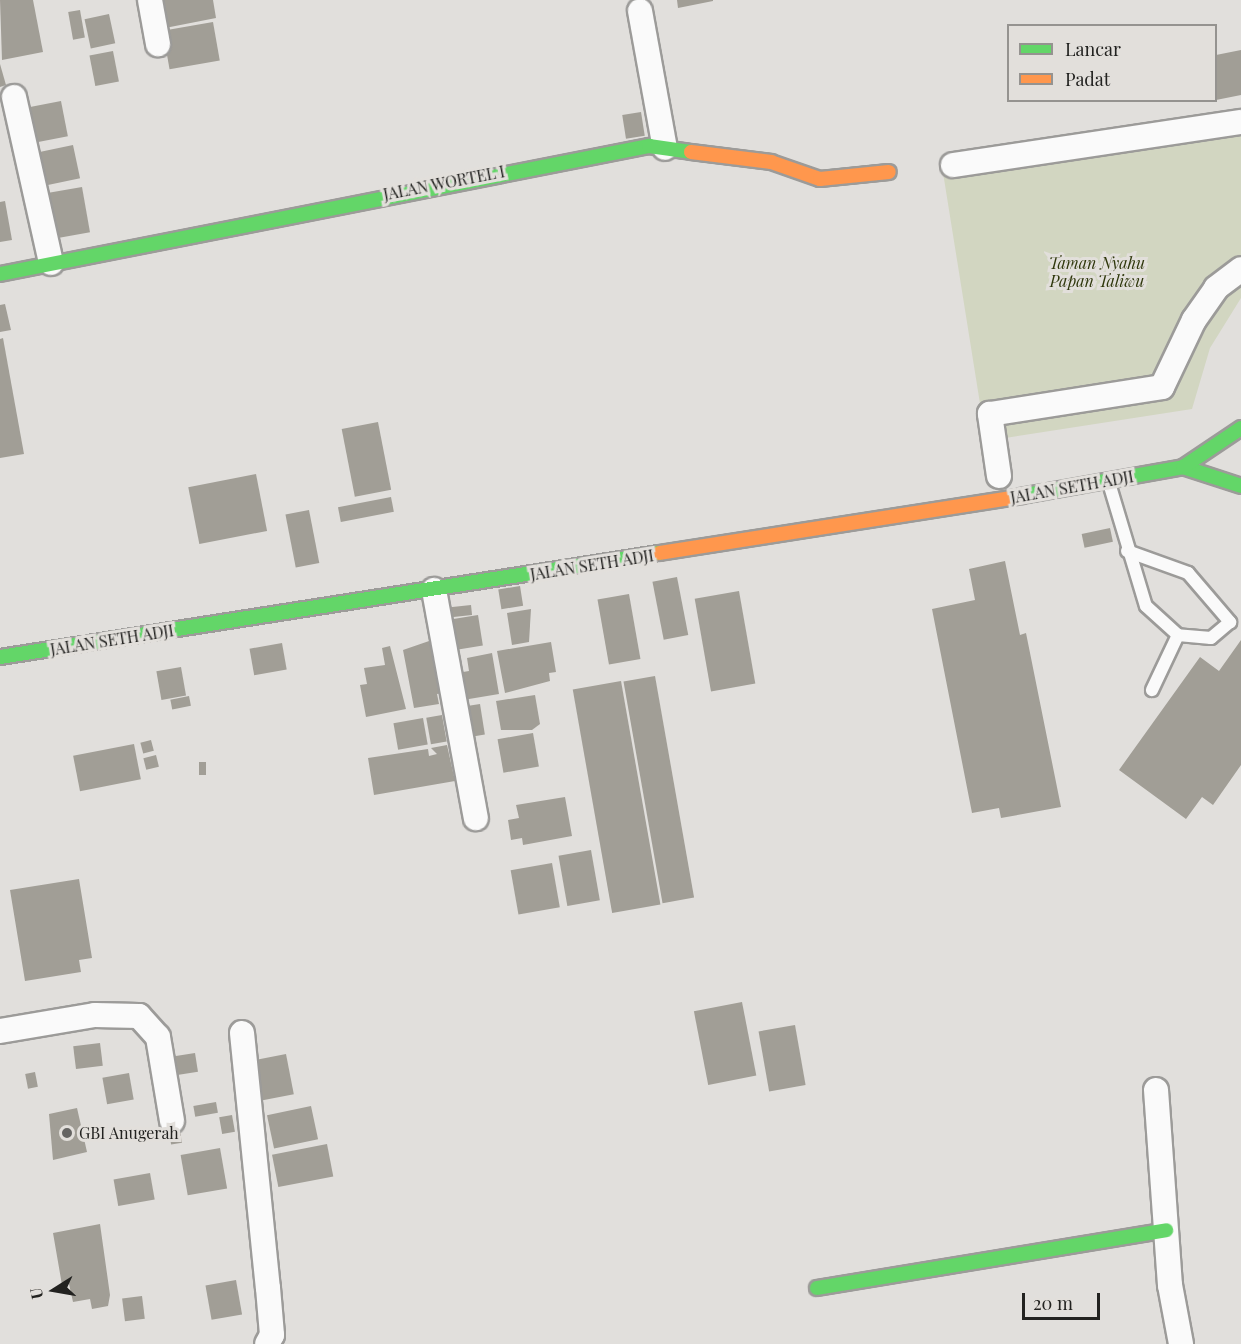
<!DOCTYPE html>
<html>
<head>
<meta charset="utf-8">
<style>
	body { margin:0 }
	#map { position:relative; width:1241px; height:1344px; overflow:hidden; background:#e1dfdc; font-family:"Playfair Display",serif }
	div>[style] { position:absolute }
	[style*='--x'] { left:calc(var(--x)*1px); top:calc(var(--y)*1px); width:calc(var(--w)*1px); rotate:calc(var(--a)*1deg) }
	.green>* { inset:0; background:#d2d6c1 }
	.building>* { inset:0; background:#a19e96; transform-origin:0 0 }
	.roads { filter:drop-shadow(2px 0 #9c9b99) drop-shadow(-2px 0 #9c9b99) drop-shadow(0 2px #9c9b99) drop-shadow(0 -2px #9c9b99) }
	.lane>* { height:12px; margin:-6px; padding:0 6px; transform-origin:6px; border-radius:6px; background:#fafafa }
	.street>* { height:24px; margin:-12px; padding:0 12px; transform-origin:12px; border-radius:12px; background:#fafafa }
	.fast>* { height:14px; margin:-7px; padding:0 7px; transform-origin:7px; border-radius:7px; background:#63d668 }
	.slow>* { height:14px; margin:-7px; padding:0 7px; transform-origin:7px; border-radius:7px; background:#ff974d }
	.dots>* { width:16px; height:16px; translate:-50% -50%; box-sizing:border-box; border:3px solid #e2dfdb; border-radius:50% }
	span { translate:-50% -50%; white-space:nowrap; text-align:center; line-height:1.15; -webkit-text-stroke:6px #e2dfdb; paint-order:stroke }
	.street-label { font-size:16px; color:#222220 }
	.park-label { font-size:16px; color:#2f370c; font-style:italic }
	.poi-label { font-size:16px; color:#222220 }
	.left { translate:0 -50%; text-align:left }
	.legend { position:absolute; left:1007px; top:24px; width:210px; height:78px; box-sizing:border-box; background:#e2dfdb; border:2px solid #959390; margin:0; padding:8px 10px; list-style:none; font-size:18px; color:#222220 }
	.legend li { display:flex; align-items:center; gap:12px; height:30px }
	.legend b { width:30px; border:2px solid #959390 }
	.north { position:absolute; left:24px; top:1260px; width:60px; height:60px; -webkit-text-stroke:4px #e2dfdb; paint-order:stroke; rotate:259deg; font-size:16px; font-weight:700; line-height:24px; text-align:center; color:#222220 }
	.north::after { content:''; display:block; margin:auto; width:21px; height:27px; background:#222220; clip-path:polygon(50% 0,100% 100%,50% 72%,0 100%) }
	.scale { position:absolute; left:1022px; top:1293px; width:78px; height:27px; box-sizing:border-box; border:3px solid #222220; border-top:0; padding-left:8px; font-size:18px; line-height:21px; white-space:nowrap; color:#222220; -webkit-text-stroke:4px #e2dfdb; paint-order:stroke }
</style>
</head>
<body>
<div id="map">
	<div class="green">
		<div style="clip-path:polygon(1241px 113px,1241px 298px,1210px 348px,1192px 409px,986px 441px,941px 160px)"></div>
	</div>
	<div class="building">
		<div style="clip-path:polygon(0 0,33px 0,43px 52px,2px 60px)"></div>
		<div style="clip-path:polygon(160px 0,213px 0,216px 18px,165px 28px)"></div>
		<div style="clip-path:polygon(677px 0,713px 0,713px 1px,678px 8px)"></div>
		<div style="left:80px;top:10px;width:28px;height:12px;rotate:80deg"></div>
		<div style="left:109px;top:14px;width:30px;height:25px;rotate:78deg"></div>
		<div style="left:213px;top:22px;width:39px;height:51px;rotate:80deg"></div>
		<div style="clip-path:polygon(1241px 50px,1241px 95px,1216px 100px,1216px 55px)"></div>
		<div style="left:113px;top:51px;width:31px;height:24px;rotate:79deg"></div>
		<div style="clip-path:polygon(0 64px,6px 85px,0 87px)"></div>
		<div style="left:61px;top:101px;width:36px;height:42px;rotate:79deg"></div>
		<div style="left:641px;top:112px;width:24px;height:19px;rotate:81deg"></div>
		<div style="left:73px;top:145px;width:34px;height:39px;rotate:78deg"></div>
		<div style="left:82px;top:187px;width:46px;height:41px;rotate:80deg"></div>
		<div style="clip-path:polygon(5px 201px,12px 240px,0 242px,0 202px)"></div>
		<div style="clip-path:polygon(5px 304px,11px 330px,0 332px,0 305px)"></div>
		<div style="clip-path:polygon(3px 338px,24px 454px,0 458px,0 339px)"></div>
		<div style="left:378px;top:422px;width:69px;height:37px;rotate:79deg"></div>
		<div style="left:256px;top:474px;width:58px;height:69px;rotate:79deg"></div>
		<div style="left:391px;top:497px;width:15px;height:54px;rotate:79deg"></div>
		<div style="left:309px;top:510px;width:54px;height:24px;rotate:79deg"></div>
		<div style="left:1110px;top:528px;width:14px;height:29px;rotate:78deg"></div>
		<div style="clip-path:polygon(1005px 561px,1020px 635px,1026px 633px,1061px 807px,1001px 818px,999px 808px,972px 813px,932px 609px,975px 600px,969px 569px)"></div>
		<div style="left:677px;top:577px;width:59px;height:25px;rotate:79deg"></div>
		<div style="left:520px;top:586px;width:20px;height:22px;rotate:81deg"></div>
		<div style="left:739px;top:591px;width:94px;height:45px;rotate:80deg"></div>
		<div style="left:629px;top:594px;width:66px;height:32px;rotate:80deg"></div>
		<div style="left:471px;top:605px;width:10px;height:21px;rotate:84deg"></div>
		<div style="clip-path:polygon(531px 609px,529px 642px,512px 645px,507px 613px)"></div>
		<div style="left:478px;top:615px;width:31px;height:28px;rotate:81deg"></div>
		<div style="clip-path:polygon(432px 640px,447px 692px,437px 694px,439px 704px,414px 708px,403px 650px)"></div>
		<div style="clip-path:polygon(1241px 640px,1241px 765px,1213px 805px,1202px 797px,1186px 819px,1119px 770px,1200px 657px,1219px 671px)"></div>
		<div style="clip-path:polygon(551px 642px,556px 672px,549px 673px,550px 681px,505px 693px,497px 651px)"></div>
		<div style="left:282px;top:643px;width:27px;height:33px;rotate:80deg"></div>
		<div style="clip-path:polygon(390px 646px,406px 709px,366px 717px,360px 685px,367px 684px,364px 668px,385px 665px,382px 648px)"></div>
		<div style="clip-path:polygon(492px 653px,499px 694px,463px 700px,457px 673px,469px 671px,467px 658px)"></div>
		<div style="left:181px;top:667px;width:29px;height:25px;rotate:80deg"></div>
		<div style="left:655px;top:676px;width:225px;height:32px;rotate:80deg"></div>
		<div style="left:621px;top:681px;width:227px;height:49px;rotate:80deg"></div>
		<div style="clip-path:polygon(535px 695px,540px 724px,532px 730px,501px 730px,496px 701px)"></div>
		<div style="left:189px;top:696px;width:10px;height:19px;rotate:79deg"></div>
		<div style="left:480px;top:704px;width:31px;height:18px;rotate:81deg"></div>
		<div style="left:442px;top:715px;width:27px;height:16px;rotate:80deg"></div>
		<div style="left:423px;top:718px;width:27px;height:30px;rotate:80deg"></div>
		<div style="left:533px;top:733px;width:34px;height:36px;rotate:80deg"></div>
		<div style="left:151px;top:740px;width:11px;height:11px;rotate:75deg"></div>
		<div style="left:134px;top:744px;width:36px;height:62px;rotate:79deg"></div>
		<div style="clip-path:polygon(447px 745px,455px 781px,374px 795px,368px 758px,428px 749px,429px 756px,437px 754px,431px 748px)"></div>
		<div style="left:156px;top:755px;width:12px;height:13px;rotate:76deg"></div>
		<div style="left:199px;top:762px;width:7px;height:13px"></div>
		<div style="clip-path:polygon(565px 797px,572px 836px,523px 845px,522px 838px,511px 840px,508px 820px,519px 818px,516px 805px)"></div>
		<div style="left:591px;top:850px;width:51px;height:33px;rotate:80deg"></div>
		<div style="left:552px;top:863px;width:45px;height:42px;rotate:80deg"></div>
		<div style="clip-path:polygon(79px 879px,92px 958px,79px 960px,81px 972px,25px 981px,10px 890px)"></div>
		<div style="left:742px;top:1002px;width:75px;height:49px;rotate:79deg"></div>
		<div style="left:795px;top:1025px;width:61px;height:37px;rotate:80deg"></div>
		<div style="left:100px;top:1043px;width:23px;height:27px;rotate:83deg"></div>
		<div style="left:195px;top:1053px;width:19px;height:21px;rotate:81deg"></div>
		<div style="left:286px;top:1054px;width:41px;height:37px;rotate:79deg"></div>
		<div style="left:35px;top:1072px;width:15px;height:10px;rotate:79deg"></div>
		<div style="left:129px;top:1073px;width:27px;height:27px;rotate:80deg"></div>
		<div style="left:216px;top:1102px;width:11px;height:23px;rotate:80deg"></div>
		<div style="left:311px;top:1106px;width:34px;height:45px;rotate:78deg"></div>
		<div style="clip-path:polygon(77px 1108px,87px 1152px,53px 1160px,49px 1114px)"></div>
		<div style="left:232px;top:1115px;width:17px;height:13px;rotate:80deg"></div>
		<div style="left:179px;top:1124px;width:19px;height:11px;rotate:81deg"></div>
		<div style="left:327px;top:1144px;width:33px;height:56px;rotate:79deg"></div>
		<div style="left:220px;top:1148px;width:41px;height:40px;rotate:80deg"></div>
		<div style="left:150px;top:1173px;width:27px;height:37px;rotate:80deg"></div>
		<div style="clip-path:polygon(100px 1224px,110px 1295px,108px 1306px,92px 1309px,90px 1299px,73px 1302px,69px 1284px,62px 1285px,53px 1233px)"></div>
		<div style="left:236px;top:1280px;width:35px;height:31px;rotate:80deg"></div>
		<div style="left:142px;top:1296px;width:23px;height:20px;rotate:83deg"></div>
	</div>
	<div class="roads">
		<div class="lane">
			<div style="--x:1109;--y:483;--w:128;--a:73.3"></div>
			<div style="--x:1146;--y:606;--w:43;--a:42.2"></div>
			<div style="--x:1178;--y:635;--w:61;--a:115.3"></div>
			<div style="--x:1127;--y:551;--w:65;--a:19.8"></div>
			<div style="--x:1188;--y:573;--w:65;--a:49.4"></div>
			<div style="--x:1230;--y:622;--w:25;--a:140"></div>
			<div style="--x:1211;--y:638;--w:33;--a:-175"></div>
		</div>
		<div class="street">
			<div style="--x:150;--y:0;--w:45;--a:79.7"></div>
			<div style="--x:640;--y:11;--w:139;--a:79.7"></div>
			<div style="--x:14;--y:97;--w:170;--a:77.4"></div>
			<div style="--x:953;--y:165;--w:291;--a:-8.5"></div>
			<div style="--x:999;--y:476;--w:63;--a:-98.3"></div>
			<div style="--x:990;--y:414;--w:174;--a:-8.9"></div>
			<div style="--x:1162;--y:387;--w:74;--a:-64.5"></div>
			<div style="--x:1194;--y:320;--w:39;--a:-55"></div>
			<div style="--x:1216;--y:288;--w:31;--a:-37"></div>
			<div style="--x:434;--y:590;--w:232;--a:79.6"></div>
			<div style="--x:0;--y:1031;--w:96;--a:-9.6"></div>
			<div style="--x:95;--y:1015;--w:44;--a:1.3"></div>
			<div style="--x:139;--y:1016;--w:28;--a:48"></div>
			<div style="--x:158;--y:1037;--w:85;--a:80.5"></div>
			<div style="--x:242;--y:1033;--w:256;--a:84.2"></div>
			<div style="--x:268;--y:1288;--w:47;--a:85.1"></div>
			<div style="--x:272;--y:1335;--w:10;--a:119"></div>
			<div style="--x:1156;--y:1090;--w:196;--a:85.9"></div>
			<div style="--x:1170;--y:1285;--w:60;--a:79.4"></div>
		</div>
		<div class="fast">
			<div style="--x:0;--y:274;--w:662;--a:-11.16"></div>
			<div style="--x:649;--y:146;--w:42;--a:8.1"></div>
			<div style="--x:1183;--y:467;--w:61;--a:18.1"></div>
			<div style="--x:1021;--y:496;--w:165;--a:-10.1"></div>
			<div style="--x:1183;--y:467;--w:70;--a:-33.9"></div>
			<div style="--x:0;--y:657;--w:667;--a:-8.97"></div>
			<div style="--x:817;--y:1288;--w:354;--a:-9.4"></div>
		</div>
		<div class="slow">
			<div style="--x:691;--y:152;--w:81;--a:7.1"></div>
			<div style="--x:771;--y:162;--w:52;--a:19.1"></div>
			<div style="--x:820;--y:179;--w:69;--a:-5.8"></div>
			<div style="--x:659;--y:553;--w:366;--a:-8.9"></div>
		</div>
	</div>
	<div class="dots">
		<div style="left:67px;top:1133px;background:#656462"></div>
	</div>
	<div class="street-label">
		<span style="left:444px;top:183px;rotate:-11deg">JALAN WORTEL I</span>
		<span style="left:1072px;top:487px;rotate:-10deg">JALAN SETH ADJI</span>
		<span style="left:592px;top:565px;rotate:-9deg">JALAN SETH ADJI</span>
		<span style="left:112px;top:640px;rotate:-9deg">JALAN SETH ADJI</span>
	</div>
	<div class="park-label">
		<span style="left:1097px;top:272px">Taman Nyahu<br>Papan Taliwu</span>
	</div>
	<div class="poi-label">
		<span class="left" style="left:79px;top:1133px">GBI Anugerah</span>
	</div>
	<ul class="legend">
	<li><b style="height:8px;background:#63d668"></b>Lancar</li>
	<li><b style="height:8px;background:#ff974d"></b>Padat</li>
	</ul>
	<div class="north">U</div>
	<div class="scale">20 m</div>
</div>
</body>
</html>
